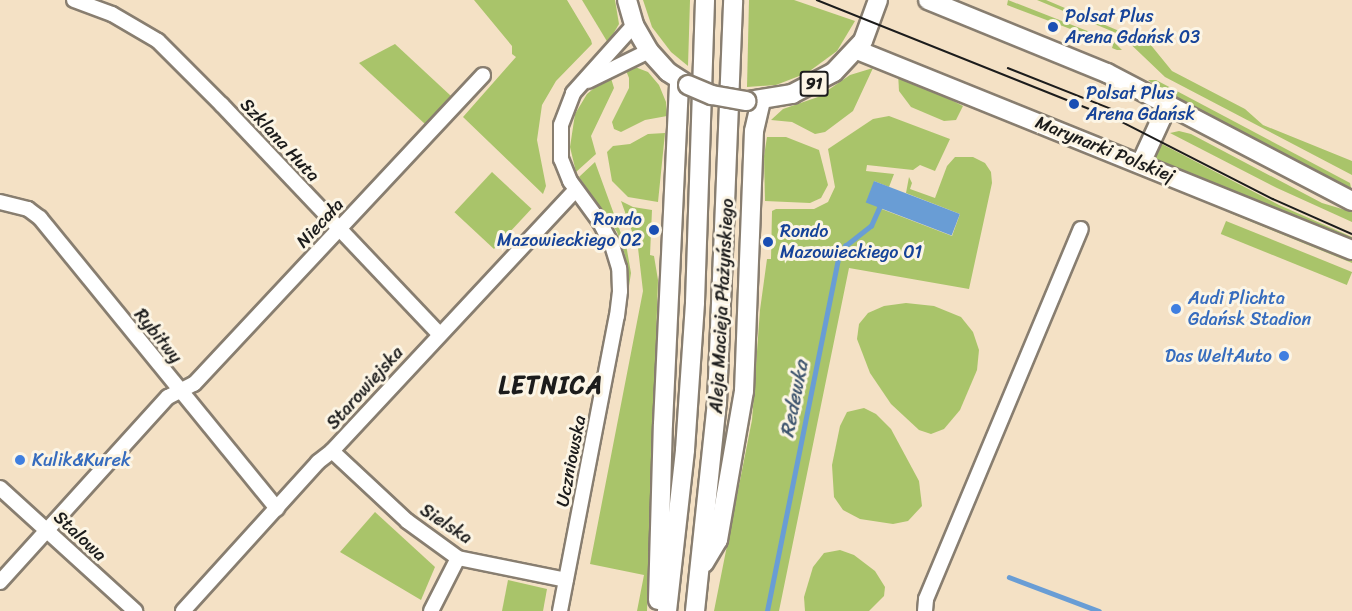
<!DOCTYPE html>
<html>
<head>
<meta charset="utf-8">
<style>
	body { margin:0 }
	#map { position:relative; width:1352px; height:611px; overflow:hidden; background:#f4e1c5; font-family:Sriracha,sans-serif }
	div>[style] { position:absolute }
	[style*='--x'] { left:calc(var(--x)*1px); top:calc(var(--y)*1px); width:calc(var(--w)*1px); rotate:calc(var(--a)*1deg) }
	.green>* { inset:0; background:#a9c46a; transform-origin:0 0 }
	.water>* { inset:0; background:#699dd5; transform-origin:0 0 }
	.stream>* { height:4.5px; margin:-2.25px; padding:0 2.25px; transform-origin:2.25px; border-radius:2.25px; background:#699dd5 }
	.roads { filter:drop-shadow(2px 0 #887e70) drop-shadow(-2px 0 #887e70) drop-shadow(0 2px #887e70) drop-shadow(0 -2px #887e70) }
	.minor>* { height:14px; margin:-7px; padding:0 7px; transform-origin:7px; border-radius:7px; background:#fff }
	.major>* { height:18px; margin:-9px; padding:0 9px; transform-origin:9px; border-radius:9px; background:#fff }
	.tram>* { height:1.5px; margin:-0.75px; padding:0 0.75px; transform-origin:0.75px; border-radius:0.75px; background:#1c1c1c }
	.bridges { filter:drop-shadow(2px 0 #887e70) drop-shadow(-2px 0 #887e70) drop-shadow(0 2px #887e70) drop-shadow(0 -2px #887e70) }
	.major-bridge>* { height:18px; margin:-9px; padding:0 9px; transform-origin:9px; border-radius:9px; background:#fff }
	.dots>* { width:16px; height:16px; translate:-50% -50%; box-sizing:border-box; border:3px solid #fcf5e5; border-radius:50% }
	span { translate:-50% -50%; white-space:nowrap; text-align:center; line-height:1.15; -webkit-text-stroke:6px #fcf5e5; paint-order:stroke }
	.shield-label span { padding:2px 4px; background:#fcf5e5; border:2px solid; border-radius:4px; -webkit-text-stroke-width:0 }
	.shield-label { font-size:16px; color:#1c1c1c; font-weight:700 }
	.transit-label { font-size:18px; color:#164399 }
	.left { translate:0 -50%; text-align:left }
	.right { translate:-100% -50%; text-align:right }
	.street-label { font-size:18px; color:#1c1c1c }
	.shop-label { font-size:18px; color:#366cbe }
	.water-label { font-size:20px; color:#3f566f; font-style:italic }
	.district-label { font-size:24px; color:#1c1c1c; font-weight:700; letter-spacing:1.5px }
</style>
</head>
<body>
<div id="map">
	<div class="green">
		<div style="clip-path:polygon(474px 0,567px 0,591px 40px,592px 44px,556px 81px,542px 105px,537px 140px,546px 186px,543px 194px,463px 117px,516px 57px,512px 54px,512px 46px)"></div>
		<div style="clip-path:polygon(582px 0,615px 0,619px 24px,608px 43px)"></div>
		<div style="clip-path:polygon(643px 0,690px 0,688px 66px,671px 52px,652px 27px)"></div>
		<div style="clip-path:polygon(749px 0,794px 0,855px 21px,837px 51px,807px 73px,776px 85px,747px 87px)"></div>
		<div style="clip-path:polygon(1008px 0,1113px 41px,1122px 50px,1117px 50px,1112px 48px,1113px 45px,1007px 5px)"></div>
		<div style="clip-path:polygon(1037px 0,1046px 0,1150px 44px,1172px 71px,1245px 109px,1263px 125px,1352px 161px,1352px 175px,1165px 77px,1121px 35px)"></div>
		<div style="clip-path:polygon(395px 44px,451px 96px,425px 124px,359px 63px)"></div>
		<div style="clip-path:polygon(635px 67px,648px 72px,659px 85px,666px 102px,667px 116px,645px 120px,621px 132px,614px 129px,612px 122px,629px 88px,629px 78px,625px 68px)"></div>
		<div style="clip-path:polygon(873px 68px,853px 111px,825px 132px,815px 134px,792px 122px,771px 120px,783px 109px,818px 97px,850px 75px)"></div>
		<div style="clip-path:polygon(898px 73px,963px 106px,956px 120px,944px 121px,911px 107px,899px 91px)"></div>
		<div style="clip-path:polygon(610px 75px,614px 88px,591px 136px,596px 154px,576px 172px,570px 147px,575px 114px,587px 94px)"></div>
		<div style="clip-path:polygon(1148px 80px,1156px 80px,1350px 183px,1352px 192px,1166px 94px)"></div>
		<div style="clip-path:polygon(889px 116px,950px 139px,935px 171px,920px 165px,913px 170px,867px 165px,866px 171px,894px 174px,889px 187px,874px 181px,879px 208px,952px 236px,960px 214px,906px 193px,909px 177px,912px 183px,910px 189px,935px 198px,947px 166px,955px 157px,973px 157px,985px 163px,991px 172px,992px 183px,969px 289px,849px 268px,779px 611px,714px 611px,752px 420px,760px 310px,767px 259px,771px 259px,772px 211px,776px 209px,814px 209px,828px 202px,835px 187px,828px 149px,873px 119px)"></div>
		<div style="clip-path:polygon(1179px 131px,1191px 134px,1322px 203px,1352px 212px,1352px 222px,1277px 188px,1170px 133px)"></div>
		<div style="clip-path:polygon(665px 133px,658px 202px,628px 197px,612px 181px,607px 152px,613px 146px,630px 144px,648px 134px)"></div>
		<div style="clip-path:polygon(767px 137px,786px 137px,819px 150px,828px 185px,821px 198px,810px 203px,765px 201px,764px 156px)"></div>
		<div style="clip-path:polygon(1158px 142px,1279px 205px,1352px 237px,1352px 241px,1155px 161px,1153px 157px)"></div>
		<div style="clip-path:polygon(595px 162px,627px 250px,631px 273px,629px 286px,625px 255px,617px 232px,579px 177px)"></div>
		<div style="left:492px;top:172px;width:54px;height:55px;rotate:43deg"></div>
		<div style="clip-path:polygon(621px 201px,633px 207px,652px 210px,650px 255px,654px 256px,658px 280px,647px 611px,637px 611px,644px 575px,590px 564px,643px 291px,638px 248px)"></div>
		<div style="clip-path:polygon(1235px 212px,1352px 258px,1352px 263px,1230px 213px)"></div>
		<div style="left:1226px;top:221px;width:136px;height:14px;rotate:22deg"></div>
		<div style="clip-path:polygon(906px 303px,934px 306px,961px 317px,973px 332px,979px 350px,977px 370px,960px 410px,944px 429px,931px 434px,919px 430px,891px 404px,870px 373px,857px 339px,859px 324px,868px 313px,884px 306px)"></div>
		<div style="clip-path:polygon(864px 408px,876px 414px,891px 429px,919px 481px,922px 506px,908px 521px,893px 524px,860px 519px,843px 510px,834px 497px,832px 465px,840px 426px,847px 412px)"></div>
		<div style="clip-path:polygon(375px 512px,435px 567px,421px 600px,340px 552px)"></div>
		<div style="clip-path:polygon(840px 550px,854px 555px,875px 571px,885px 587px,884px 596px,869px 611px,805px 611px,804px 597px,813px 567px,824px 553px)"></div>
		<div style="clip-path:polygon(508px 580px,547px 589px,543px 611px,502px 611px)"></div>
	</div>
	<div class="water">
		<div style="left:874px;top:181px;width:92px;height:23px;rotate:21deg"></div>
	</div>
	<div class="stream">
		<div style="--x:1009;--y:577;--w:96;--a:20.7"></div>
		<div style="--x:767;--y:611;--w:359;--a:-78.6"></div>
		<div style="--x:838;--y:259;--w:15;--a:-62"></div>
		<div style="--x:845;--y:246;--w:33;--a:-38"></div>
		<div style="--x:871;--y:226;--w:20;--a:-66"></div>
	</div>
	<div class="roads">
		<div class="minor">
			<div style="--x:74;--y:0;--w:40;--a:20.2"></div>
			<div style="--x:112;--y:14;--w:53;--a:30.4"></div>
			<div style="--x:158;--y:41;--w:91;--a:45"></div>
			<div style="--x:222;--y:105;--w:315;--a:46.5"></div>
			<div style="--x:588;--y:81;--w:68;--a:-26.2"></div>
			<div style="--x:0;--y:202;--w:29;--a:14"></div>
			<div style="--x:28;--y:209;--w:15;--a:37"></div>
			<div style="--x:40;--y:218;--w:375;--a:50.8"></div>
			<div style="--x:332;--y:451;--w:103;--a:43"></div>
			<div style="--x:407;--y:521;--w:63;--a:36"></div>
			<div style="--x:458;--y:558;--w:110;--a:11.5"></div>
			<div style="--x:0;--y:488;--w:183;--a:42.3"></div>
			<div style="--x:0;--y:582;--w:250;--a:-47.8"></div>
			<div style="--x:168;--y:397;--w:29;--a:-27"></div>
			<div style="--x:194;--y:384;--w:423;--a:-46.9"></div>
			<div style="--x:183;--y:611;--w:201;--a:-47.8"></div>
			<div style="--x:318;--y:462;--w:18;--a:-38"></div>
			<div style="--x:332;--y:451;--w:357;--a:-47"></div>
			<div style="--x:431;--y:611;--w:59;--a:-63"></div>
			<div style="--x:560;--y:611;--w:300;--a:-79.1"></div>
			<div style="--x:617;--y:316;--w:25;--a:-83"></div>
			<div style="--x:620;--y:291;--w:23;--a:-92"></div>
			<div style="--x:619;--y:268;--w:24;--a:-107"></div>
			<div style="--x:612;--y:245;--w:26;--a:-118"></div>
			<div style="--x:600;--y:222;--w:51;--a:-126.2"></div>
			<div style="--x:570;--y:181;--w:24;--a:-112"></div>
			<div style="--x:561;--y:159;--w:34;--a:-90"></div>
			<div style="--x:561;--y:125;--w:34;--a:-69"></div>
			<div style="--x:573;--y:93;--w:91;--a:-48.1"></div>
			<div style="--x:925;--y:611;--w:12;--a:-85"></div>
			<div style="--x:926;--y:599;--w:401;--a:-67.3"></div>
		</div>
		<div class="major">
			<div style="--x:627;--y:0;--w:26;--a:74"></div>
			<div style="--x:634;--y:25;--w:30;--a:60"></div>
			<div style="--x:649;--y:51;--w:28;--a:48"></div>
			<div style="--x:668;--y:72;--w:24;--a:33"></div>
			<div style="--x:928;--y:0;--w:193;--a:22.2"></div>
			<div style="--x:1107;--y:73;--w:276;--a:27.6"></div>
			<div style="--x:857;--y:50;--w:534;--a:22"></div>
			<div style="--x:749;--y:101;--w:44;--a:-9.2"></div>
			<div style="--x:792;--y:94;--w:47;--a:-27.6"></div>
			<div style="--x:834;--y:72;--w:42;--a:-46.9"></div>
			<div style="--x:863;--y:41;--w:44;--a:-69.9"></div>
			<div style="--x:1141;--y:163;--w:65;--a:-65.4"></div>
			<div style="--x:704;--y:563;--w:27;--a:-59"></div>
			<div style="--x:718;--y:540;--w:151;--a:-80.1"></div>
			<div style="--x:744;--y:391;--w:260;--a:-87.8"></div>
			<div style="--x:754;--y:131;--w:31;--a:-77"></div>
			<div style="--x:658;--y:600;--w:176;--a:-88.4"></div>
			<div style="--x:663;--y:424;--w:343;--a:-87.3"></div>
			<div style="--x:667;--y:611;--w:162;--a:-83.6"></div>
			<div style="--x:685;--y:450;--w:148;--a:-86.1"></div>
			<div style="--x:695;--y:302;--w:302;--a:-88.1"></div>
			<div style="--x:695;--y:611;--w:209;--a:-84"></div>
			<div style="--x:717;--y:403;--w:403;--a:-87.7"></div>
		</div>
	</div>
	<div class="tram">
		<div style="--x:817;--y:0;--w:326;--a:21.8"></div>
		<div style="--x:1120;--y:121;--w:172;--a:27"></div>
		<div style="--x:1273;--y:199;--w:86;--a:23.9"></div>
		<div style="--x:1008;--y:68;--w:114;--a:21.6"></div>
	</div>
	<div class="bridges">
		<div class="major-bridge">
			<div style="--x:688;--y:85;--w:26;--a:23"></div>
			<div style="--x:712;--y:95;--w:35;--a:10"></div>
		</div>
	</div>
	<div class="dots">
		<div style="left:1053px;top:27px;background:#1a4fb4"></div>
		<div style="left:1074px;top:104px;background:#1a4fb4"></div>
		<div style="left:654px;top:230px;background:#1a4fb4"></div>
		<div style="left:768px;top:242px;background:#1a4fb4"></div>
		<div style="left:1176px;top:309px;background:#3f7fe0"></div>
		<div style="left:1284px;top:356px;background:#3f7fe0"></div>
		<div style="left:20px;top:460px;background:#3f7fe0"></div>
	</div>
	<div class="shield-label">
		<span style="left:814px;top:84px">91</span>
	</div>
	<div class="transit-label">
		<span class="left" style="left:1065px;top:27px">Polsat Plus<br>Arena Gdańsk 03</span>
		<span class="left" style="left:1086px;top:104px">Polsat Plus<br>Arena Gdańsk</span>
		<span class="right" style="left:642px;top:230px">Rondo<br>Mazowieckiego 02</span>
		<span class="left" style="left:780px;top:242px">Rondo<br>Mazowieckiego 01</span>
	</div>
	<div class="street-label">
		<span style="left:280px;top:140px;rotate:47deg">Szklana Huta</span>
		<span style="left:1105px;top:149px;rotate:22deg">Marynarki Polskiej</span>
		<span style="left:320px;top:223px;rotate:-47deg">Niecała</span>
		<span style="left:722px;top:306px;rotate:-87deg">Aleja Macieja Płażyńskiego</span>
		<span style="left:158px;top:336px;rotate:51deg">Rybitwy</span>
		<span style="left:365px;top:388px;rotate:-48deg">Starowiejska</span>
		<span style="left:571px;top:461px;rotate:-79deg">Uczniowska</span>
		<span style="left:446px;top:524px;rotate:33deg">Sielska</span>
		<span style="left:80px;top:536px;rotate:43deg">Stalowa</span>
	</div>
	<div class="shop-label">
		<span class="left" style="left:1188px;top:309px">Audi Plichta<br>Gdańsk Stadion</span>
		<span class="right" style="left:1272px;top:356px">Das WeltAuto</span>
		<span class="left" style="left:32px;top:460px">Kulik&amp;Kurek</span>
	</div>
	<div class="water-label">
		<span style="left:794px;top:399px;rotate:-79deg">Redewka</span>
	</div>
	<div class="district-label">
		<span style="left:551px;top:386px">LETNICA</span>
	</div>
</div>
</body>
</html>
